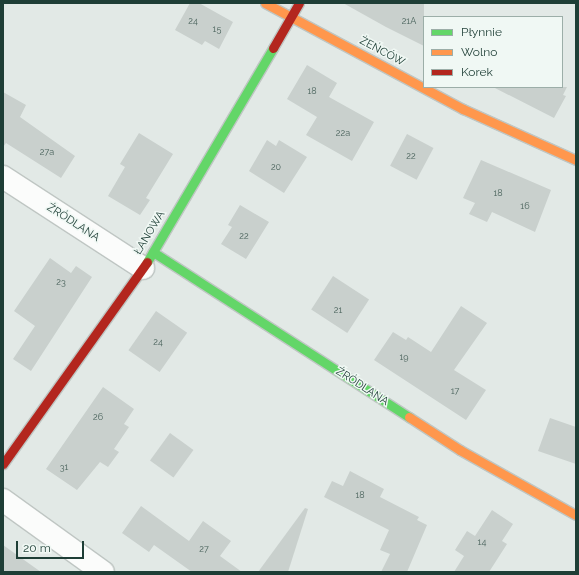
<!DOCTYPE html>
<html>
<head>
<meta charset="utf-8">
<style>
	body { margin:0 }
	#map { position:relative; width:579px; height:575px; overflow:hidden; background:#e2e9e6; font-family:Raleway,sans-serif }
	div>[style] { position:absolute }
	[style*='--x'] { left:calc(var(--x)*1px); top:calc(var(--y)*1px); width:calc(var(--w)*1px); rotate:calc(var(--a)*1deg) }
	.building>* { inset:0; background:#c9d0cd; transform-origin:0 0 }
	.roads { filter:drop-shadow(1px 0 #bfc6c3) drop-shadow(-1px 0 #bfc6c3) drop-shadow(0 1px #bfc6c3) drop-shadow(0 -1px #bfc6c3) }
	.street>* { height:22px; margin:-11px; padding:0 11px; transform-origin:11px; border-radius:11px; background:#fbfcfb }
	.fast>* { height:9px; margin:-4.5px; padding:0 4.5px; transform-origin:4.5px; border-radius:4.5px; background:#63d668 }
	.slow>* { height:9px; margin:-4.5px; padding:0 4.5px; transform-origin:4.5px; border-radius:4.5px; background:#ff974d }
	.jam>* { height:9px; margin:-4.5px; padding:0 4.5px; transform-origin:4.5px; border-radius:4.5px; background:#b3261e }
	span { translate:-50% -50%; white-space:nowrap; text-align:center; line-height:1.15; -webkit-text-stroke:3px #f0f8f4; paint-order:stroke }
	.number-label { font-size:9px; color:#4a635c }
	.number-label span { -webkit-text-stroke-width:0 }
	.street-label { font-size:11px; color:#1e3e36 }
	.frame { position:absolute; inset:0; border:4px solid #1e3e36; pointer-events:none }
	.legend { position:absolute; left:423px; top:16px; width:140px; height:72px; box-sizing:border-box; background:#f0f8f4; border:1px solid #9caea8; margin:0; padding:5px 7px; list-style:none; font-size:12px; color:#1e3e36 }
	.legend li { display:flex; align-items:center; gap:8px; height:20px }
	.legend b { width:20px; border:1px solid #9caea8 }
	.scale { position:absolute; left:16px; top:541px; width:68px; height:18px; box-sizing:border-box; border:2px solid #1e3e36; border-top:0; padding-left:5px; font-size:12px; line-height:14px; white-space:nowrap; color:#1e3e36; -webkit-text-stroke:3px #f0f8f4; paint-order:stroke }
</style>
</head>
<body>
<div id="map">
	<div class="building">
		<div style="clip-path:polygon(190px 3px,199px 3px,233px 22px,219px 49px,205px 41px,202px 45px,175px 30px)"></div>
		<div style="clip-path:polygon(343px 3px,424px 3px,424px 46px,386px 27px)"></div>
		<div style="clip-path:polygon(307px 65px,337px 83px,329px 97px,374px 122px,352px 161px,306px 135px,317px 117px,287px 99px)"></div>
		<div style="clip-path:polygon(493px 87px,567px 87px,563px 95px,566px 96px,554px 118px)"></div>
		<div style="clip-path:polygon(3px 92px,26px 105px,20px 117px,75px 156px,61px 178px,6px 143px,3px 147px)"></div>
		<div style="clip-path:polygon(139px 133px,173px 154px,146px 198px,150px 200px,140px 215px,108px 196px,125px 167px,120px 164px)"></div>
		<div style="left:407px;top:134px;width:30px;height:36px;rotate:28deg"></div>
		<div style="clip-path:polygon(267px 140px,276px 146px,279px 140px,307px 157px,284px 193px,249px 171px)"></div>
		<div style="clip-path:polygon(481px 160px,551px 190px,535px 232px,492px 212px,487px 222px,469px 214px,475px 203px,463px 198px)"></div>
		<div style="clip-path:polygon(240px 205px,269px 222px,246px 259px,221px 244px,232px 227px,228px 225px)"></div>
		<div style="clip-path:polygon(50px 258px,71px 273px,76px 266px,92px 277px,31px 371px,13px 359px,35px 326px,14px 311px)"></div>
		<div style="left:333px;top:276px;width:43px;height:40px;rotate:33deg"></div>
		<div style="clip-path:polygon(461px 306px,487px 323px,454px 370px,486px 390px,466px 420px,374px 360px,393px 332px,406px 340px,408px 337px,431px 352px)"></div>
		<div style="left:156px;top:311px;width:38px;height:48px;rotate:35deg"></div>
		<div style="clip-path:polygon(103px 387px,134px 409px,124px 424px,129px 427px,114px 449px,119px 452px,108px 467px,100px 462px,77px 490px,46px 469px)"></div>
		<div style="clip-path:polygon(550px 418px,576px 427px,576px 464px,538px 451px)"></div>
		<div style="left:170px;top:433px;width:29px;height:34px;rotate:36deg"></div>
		<div style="clip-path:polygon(350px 471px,384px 489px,380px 497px,419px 517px,417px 520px,427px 525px,407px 572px,381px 572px,390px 554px,380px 550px,389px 530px,324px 497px,332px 481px,343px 486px)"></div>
		<div style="clip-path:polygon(141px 506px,189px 541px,203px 521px,231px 541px,220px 556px,242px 572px,192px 572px,154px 545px,149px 552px,122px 533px)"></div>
		<div style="clip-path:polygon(305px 508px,308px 509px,288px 572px,258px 572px)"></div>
		<div style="clip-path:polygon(492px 510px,513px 524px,502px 541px,507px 544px,489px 572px,454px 572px,464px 556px,455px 550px,467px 531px,475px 536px)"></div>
		<div style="clip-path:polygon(3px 545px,41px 572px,3px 572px)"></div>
	</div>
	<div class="roads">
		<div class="street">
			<div style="--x:3;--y:177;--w:167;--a:33"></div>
			<div style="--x:3;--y:500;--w:123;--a:35.8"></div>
		</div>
		<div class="fast">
			<div style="--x:153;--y:252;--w:305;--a:32.8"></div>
			<div style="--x:147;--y:262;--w:248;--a:-59.5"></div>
		</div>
		<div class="slow">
			<div style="--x:265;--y:3;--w:225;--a:28.2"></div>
			<div style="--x:463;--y:109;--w:124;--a:24.3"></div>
			<div style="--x:409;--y:417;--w:61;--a:32.9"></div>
			<div style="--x:460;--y:450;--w:133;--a:29.3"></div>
		</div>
		<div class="jam">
			<div style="--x:273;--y:48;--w:52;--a:-60"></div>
			<div style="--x:3;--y:464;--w:248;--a:-54.5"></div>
		</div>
	</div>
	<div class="number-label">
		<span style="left:193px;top:21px">24</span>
		<span style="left:409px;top:21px">21A</span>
		<span style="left:217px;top:29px">15</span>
		<span style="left:312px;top:91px">18</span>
		<span style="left:343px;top:133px">22a</span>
		<span style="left:47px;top:152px">27a</span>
		<span style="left:411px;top:156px">22</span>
		<span style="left:276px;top:167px">20</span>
		<span style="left:498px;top:193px">18</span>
		<span style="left:525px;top:206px">16</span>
		<span style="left:244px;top:236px">22</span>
		<span style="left:61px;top:282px">23</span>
		<span style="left:338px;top:310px">21</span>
		<span style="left:158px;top:342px">24</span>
		<span style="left:404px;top:357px">19</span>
		<span style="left:455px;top:391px">17</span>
		<span style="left:98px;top:417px">26</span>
		<span style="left:64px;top:467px">31</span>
		<span style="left:360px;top:495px">18</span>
		<span style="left:482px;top:542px">14</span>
		<span style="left:204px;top:549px">27</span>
	</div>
	<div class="street-label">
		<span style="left:382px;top:52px;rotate:28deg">ŻEŃCÓW</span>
		<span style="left:73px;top:223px;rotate:33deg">ŹRÓDLANA</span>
		<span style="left:150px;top:233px;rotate:-59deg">ŁANOWA</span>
		<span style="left:362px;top:387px;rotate:33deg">ŹRÓDLANA</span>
	</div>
	<div class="frame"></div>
	<ul class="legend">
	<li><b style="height:5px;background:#63d668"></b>Płynnie</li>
	<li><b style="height:5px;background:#ff974d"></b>Wolno</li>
	<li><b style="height:5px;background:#b3261e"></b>Korek</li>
	</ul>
	<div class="scale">20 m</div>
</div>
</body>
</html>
